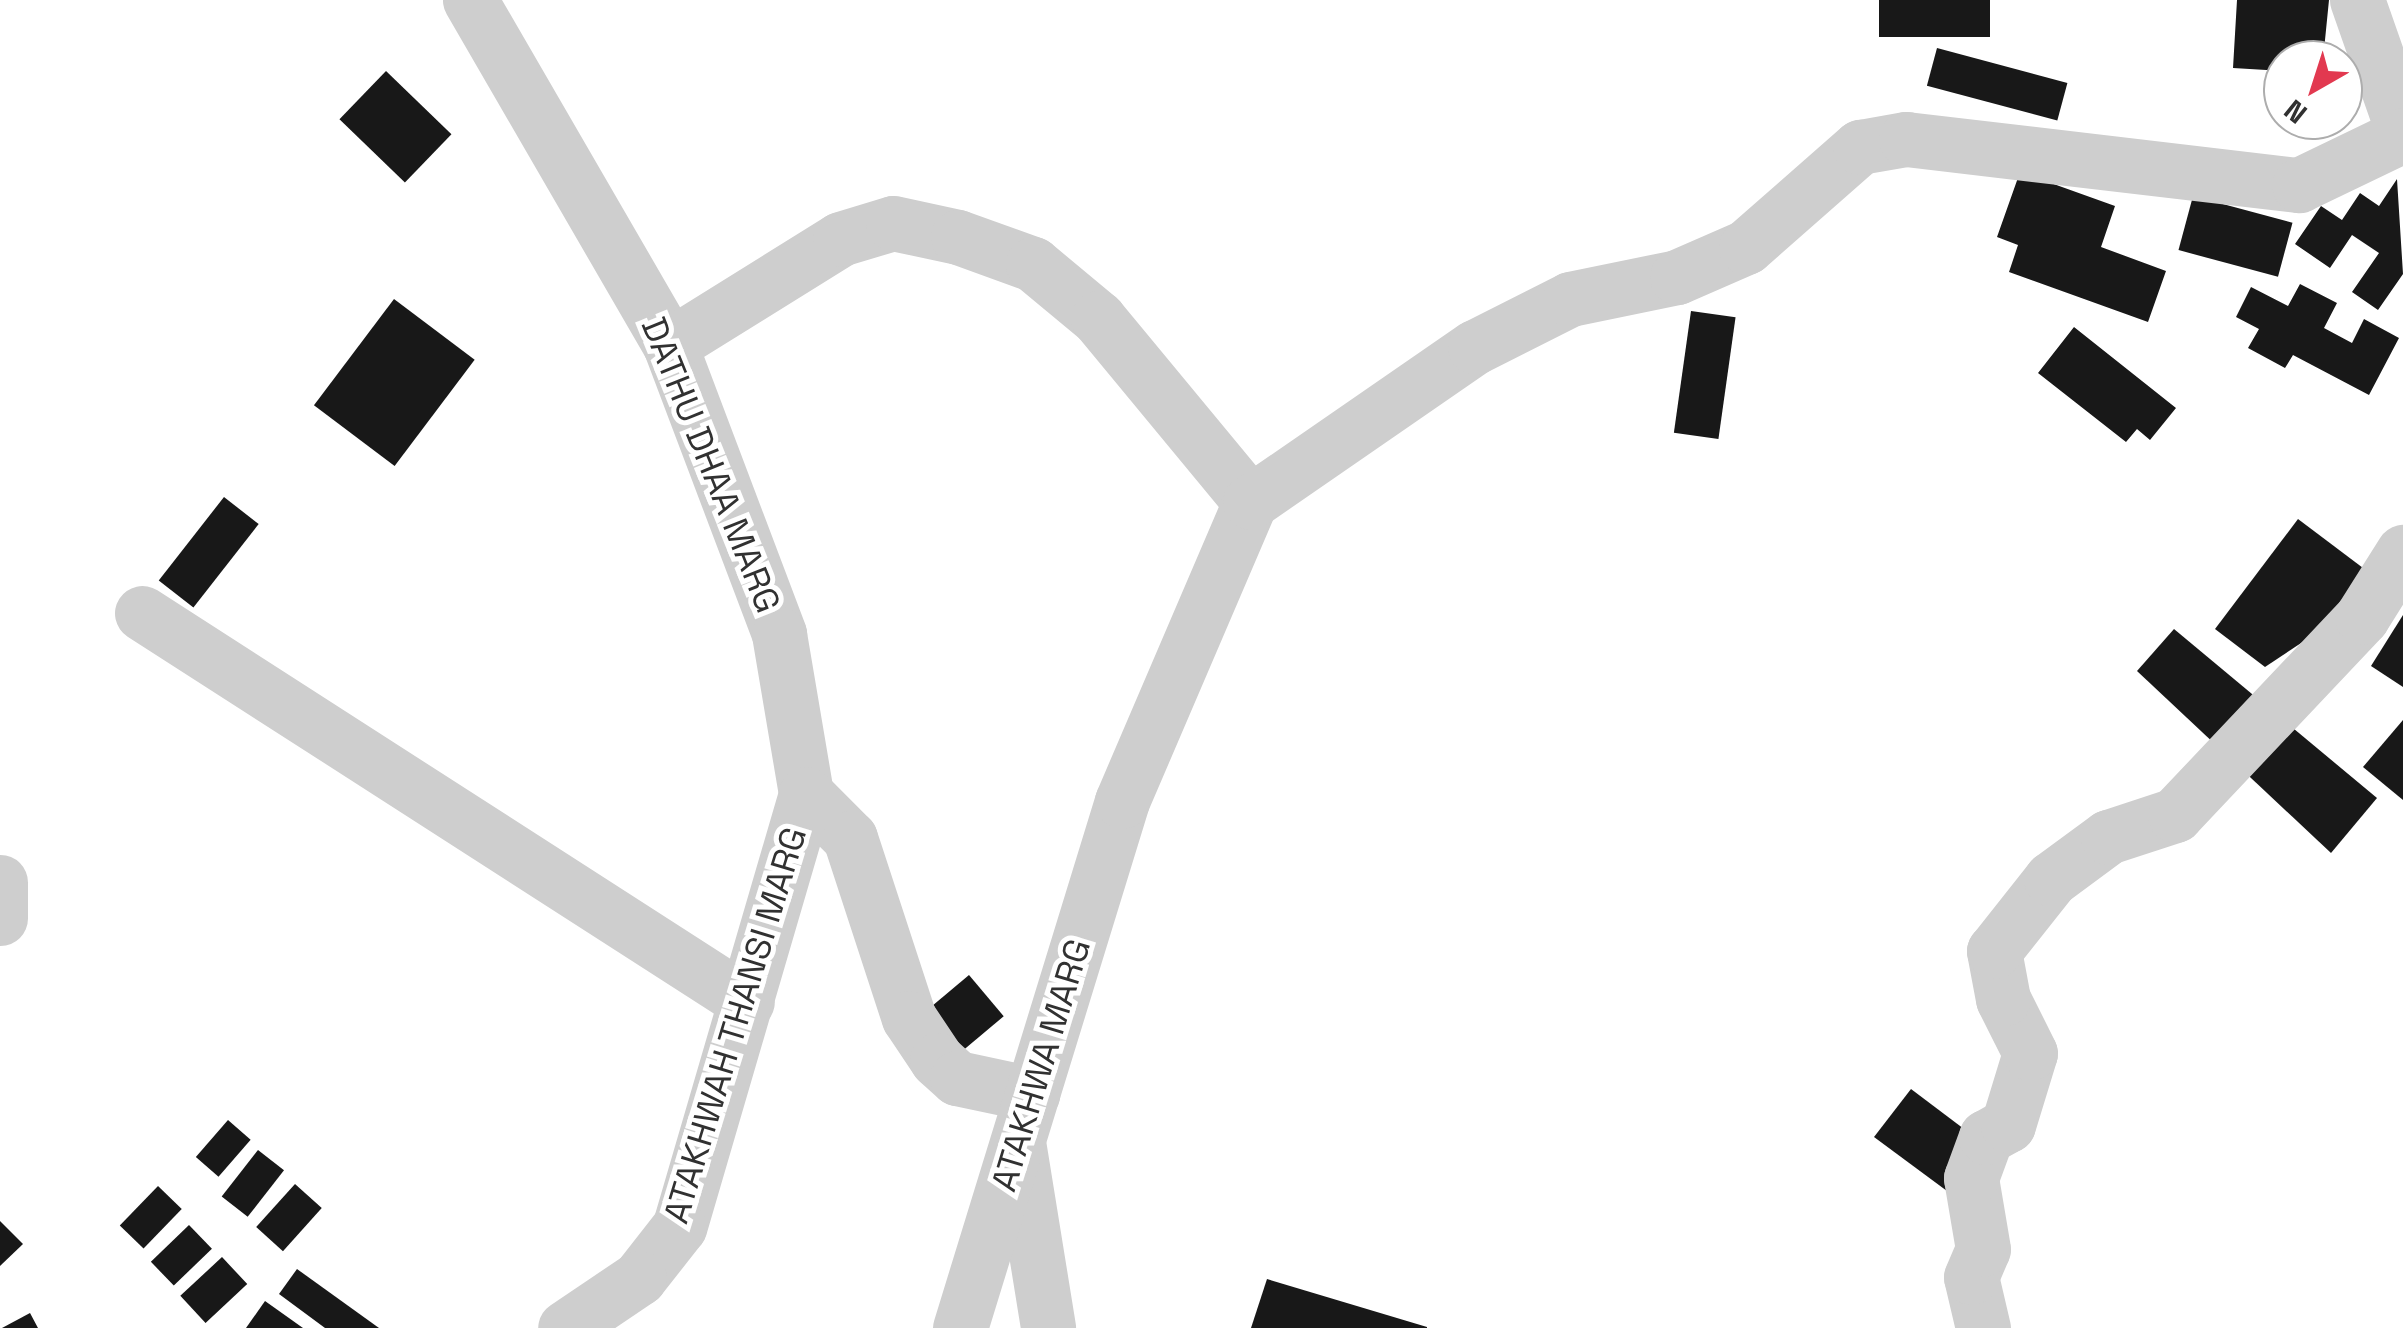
<!DOCTYPE html>
<html>
<head>
<meta charset="utf-8">
<style>
	body { margin:0 }
	#map { position:relative; width:2403px; height:1328px; overflow:hidden; background:#fff; font-family:"Space Grotesk",sans-serif }
	div>[style] { position:absolute }
	.building>* { inset:0; background:#181818; transform-origin:0 0 }
	.minor>* { height:55px; margin:-27.5px; padding:0 27.5px; transform-origin:27.5px; border-radius:27.5px; background:#cecece }
	span { translate:-50% -50%; white-space:nowrap; text-align:center; line-height:1.15; -webkit-text-stroke:10px #fff; paint-order:stroke }
	.street-label { font-size:35px; color:#313131 }
	.north { position:absolute; left:2263px; top:40px; width:100px; height:100px; box-sizing:border-box; background:#fff; border:2px solid #adadad; border-radius:50%; rotate:219deg; font-size:28px; font-weight:700; line-height:40px; text-align:center; color:#313131 }
	.north::after { content:''; display:block; margin:auto; width:35px; height:45px; background:#e23950; clip-path:polygon(50% 0,100% 100%,50% 72%,0 100%) }
</style>
</head>
<body>
<div id="map">
	<div class="building">
		<div style="left:1879px;top:0;width:111px;height:37px"></div>
		<div style="clip-path:polygon(2237px 0,2329px 0,2323px 60px,2283px 60px,2283px 71px,2233px 68px)"></div>
		<div style="left:1937px;top:48px;width:135px;height:39px;rotate:15deg"></div>
		<div style="left:386px;top:71px;width:91px;height:67px;rotate:44deg"></div>
		<div style="clip-path:polygon(2020px 172px,2115px 206px,2101px 247px,2166px 271px,2148px 322px,2009px 272px,2018px 245px,1997px 237px)"></div>
		<div style="clip-path:polygon(2397px 179px,2403px 274px,2378px 310px,2352px 292px,2379px 253px,2352px 235px,2330px 268px,2295px 244px,2321px 206px,2342px 220px,2360px 193px,2379px 206px)"></div>
		<div style="left:2193px;top:196px;width:103px;height:56px;rotate:15deg"></div>
		<div style="clip-path:polygon(2300px 284px,2337px 303px,2324px 328px,2352px 343px,2364px 319px,2399px 338px,2369px 395px,2293px 355px,2285px 368px,2248px 348px,2259px 329px,2236px 317px,2251px 287px,2288px 306px)"></div>
		<div style="left:394px;top:299px;width:101px;height:133px;rotate:37deg"></div>
		<div style="left:1691px;top:311px;width:45px;height:123px;rotate:8deg"></div>
		<div style="clip-path:polygon(2074px 327px,2176px 408px,2150px 440px,2137px 429px,2126px 442px,2038px 373px)"></div>
		<div style="left:224px;top:497px;width:44px;height:106px;rotate:38deg"></div>
		<div style="clip-path:polygon(2298px 519px,2375px 577px,2348px 612px,2265px 667px,2215px 629px)"></div>
		<div style="clip-path:polygon(2403px 615px,2403px 687px,2371px 666px)"></div>
		<div style="clip-path:polygon(2174px 629px,2377px 798px,2331px 853px,2137px 671px)"></div>
		<div style="clip-path:polygon(2403px 720px,2403px 800px,2363px 767px)"></div>
		<div style="left:969px;top:975px;width:54px;height:63px;rotate:50deg"></div>
		<div style="clip-path:polygon(1911px 1089px,1972px 1135px,1947px 1191px,1874px 1137px)"></div>
		<div style="left:228px;top:1120px;width:30px;height:49px;rotate:41deg"></div>
		<div style="left:258px;top:1150px;width:33px;height:59px;rotate:38deg"></div>
		<div style="left:295px;top:1184px;width:36px;height:58px;rotate:42deg"></div>
		<div style="left:158px;top:1186px;width:33px;height:55px;rotate:44deg"></div>
		<div style="clip-path:polygon(0 1221px,23px 1244px,0 1266px)"></div>
		<div style="left:189px;top:1225px;width:33px;height:53px;rotate:46deg"></div>
		<div style="left:222px;top:1257px;width:37px;height:57px;rotate:47deg"></div>
		<div style="clip-path:polygon(297px 1269px,379px 1328px,325px 1328px,279px 1294px)"></div>
		<div style="clip-path:polygon(1267px 1279px,1427px 1327px,1427px 1328px,1251px 1328px)"></div>
		<div style="clip-path:polygon(265px 1301px,303px 1328px,246px 1328px)"></div>
		<div style="clip-path:polygon(30px 1313px,38px 1328px,2px 1328px)"></div>
	</div>
	<div class="minor">
		<div style="left:470px;top:0;width:399px;rotate:59.9deg"></div>
		<div style="left:670px;top:345px;width:309px;rotate:69.3deg"></div>
		<div style="left:779px;top:634px;width:162px;rotate:80.4deg"></div>
		<div style="left:806px;top:794px;width:451px;rotate:106.3deg"></div>
		<div style="left:679px;top:1227px;width:65px;rotate:128.1deg"></div>
		<div style="left:639px;top:1278px;width:89px;rotate:146deg"></div>
		<div style="left:2357px;top:0;width:139px;rotate:70.7deg"></div>
		<div style="left:670px;top:345px;width:200px;rotate:-31.9deg"></div>
		<div style="left:840px;top:239px;width:55px;rotate:-16.8deg"></div>
		<div style="left:893px;top:223px;width:66px;rotate:12.2deg"></div>
		<div style="left:958px;top:237px;width:80px;rotate:19.8deg"></div>
		<div style="left:1033px;top:264px;width:85px;rotate:39.7deg"></div>
		<div style="left:1098px;top:318px;width:239px;rotate:50.4deg"></div>
		<div style="left:142px;top:613px;width:719px;rotate:32.74deg"></div>
		<div style="left:806px;top:794px;width:62px;rotate:45deg"></div>
		<div style="left:850px;top:838px;width:189px;rotate:71.9deg"></div>
		<div style="left:909px;top:1018px;width:50px;rotate:56.3deg"></div>
		<div style="left:937px;top:1060px;width:27px;rotate:42deg"></div>
		<div style="left:957px;top:1078px;width:77px;rotate:12deg"></div>
		<div style="left:0;top:882px;width:36px;rotate:90deg"></div>
		<div style="left:1019px;top:1148px;width:182px;rotate:80.8deg"></div>
		<div style="left:960px;top:1328px;width:551px;rotate:-72.91deg"></div>
		<div style="left:1122px;top:801px;width:325px;rotate:-66.8deg"></div>
		<div style="left:1250px;top:502px;width:273px;rotate:-34.6deg"></div>
		<div style="left:1475px;top:347px;width:106px;rotate:-26.8deg"></div>
		<div style="left:1570px;top:299px;width:109px;rotate:-11.6deg"></div>
		<div style="left:1677px;top:277px;width:75px;rotate:-23.5deg"></div>
		<div style="left:1746px;top:247px;width:152px;rotate:-41.3deg"></div>
		<div style="left:1860px;top:147px;width:47px;rotate:-9.9deg"></div>
		<div style="left:1906px;top:139px;width:396px;rotate:6.7deg"></div>
		<div style="left:2299px;top:185px;width:115px;rotate:-25.7deg"></div>
		<div style="left:1983px;top:1328px;width:52px;rotate:-103.2deg"></div>
		<div style="left:1971px;top:1277px;width:30px;rotate:-67deg"></div>
		<div style="left:1983px;top:1249px;width:72px;rotate:-99.6deg"></div>
		<div style="left:1971px;top:1178px;width:44px;rotate:-69.9deg"></div>
		<div style="left:1986px;top:1137px;width:25px;rotate:-29deg"></div>
		<div style="left:2008px;top:1125px;width:75px;rotate:-73deg"></div>
		<div style="left:2030px;top:1053px;width:60px;rotate:-116.6deg"></div>
		<div style="left:2003px;top:999px;width:49px;rotate:-100.6deg"></div>
		<div style="left:1994px;top:951px;width:92px;rotate:-51.6deg"></div>
		<div style="left:2051px;top:879px;width:71px;rotate:-36.4deg"></div>
		<div style="left:2108px;top:837px;width:71px;rotate:-18.2deg"></div>
		<div style="left:2175px;top:815px;width:272px;rotate:-46.6deg"></div>
		<div style="left:2362px;top:617px;width:77px;rotate:-57.8deg"></div>
	</div>
	<div class="street-label">
		<span style="left:711px;top:465px;rotate:68deg">DATHU DHAA MARG</span>
		<span style="left:735px;top:1025px;rotate:-73deg">ATAKHWAH THANSI MARG</span>
		<span style="left:1041px;top:1065px;rotate:-73deg">ATAKHWA MARG</span>
	</div>
	<div class="north">N</div>
</div>
</body>
</html>
